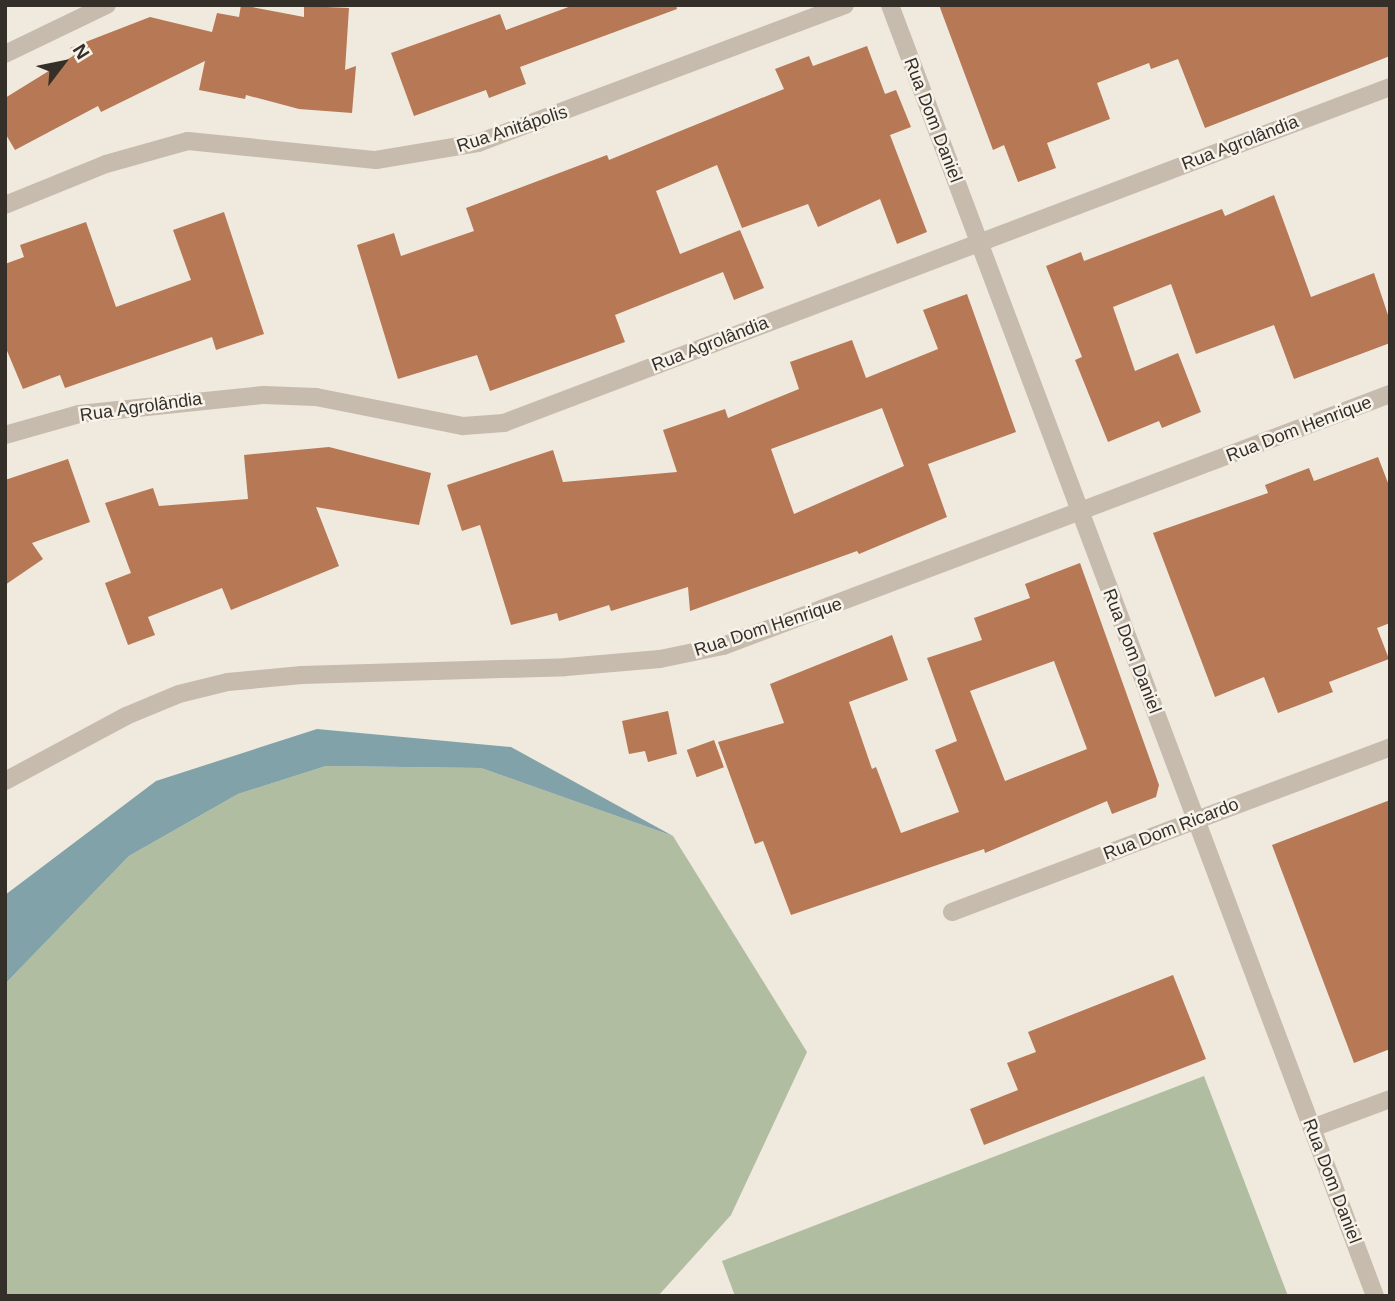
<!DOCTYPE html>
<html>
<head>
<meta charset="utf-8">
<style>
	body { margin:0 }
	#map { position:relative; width:1395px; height:1301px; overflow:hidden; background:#efe9de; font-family:Helvetica,sans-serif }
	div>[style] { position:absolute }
	.green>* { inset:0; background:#b0bda0 }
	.water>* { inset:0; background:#81a2a9 }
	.building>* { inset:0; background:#b77855; transform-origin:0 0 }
	.minor>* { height:18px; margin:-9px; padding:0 9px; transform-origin:9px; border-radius:9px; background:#c6bbac }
	.tertiary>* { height:18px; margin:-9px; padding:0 9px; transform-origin:9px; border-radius:9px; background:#c6bbac }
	span { translate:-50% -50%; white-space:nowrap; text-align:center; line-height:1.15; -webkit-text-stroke:5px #f7f3ea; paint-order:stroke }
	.street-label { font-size:18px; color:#352f2a }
	.frame { position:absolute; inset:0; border:7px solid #352f2a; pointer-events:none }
	.north { position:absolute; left:28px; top:28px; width:70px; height:70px; -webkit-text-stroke:5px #f7f3ea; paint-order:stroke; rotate:58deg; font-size:19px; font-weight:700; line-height:28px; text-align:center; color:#352f2a }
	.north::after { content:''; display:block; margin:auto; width:24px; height:32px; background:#352f2a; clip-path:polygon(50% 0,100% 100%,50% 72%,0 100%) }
</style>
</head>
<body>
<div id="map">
	<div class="green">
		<div style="clip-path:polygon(326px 766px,481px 768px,673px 836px,807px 1052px,731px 1215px,658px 1296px,5px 1296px,5px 984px,129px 856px,238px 794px)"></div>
		<div style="clip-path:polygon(1204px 1076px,1288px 1296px,735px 1296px,722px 1261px)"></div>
	</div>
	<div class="water">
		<div style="clip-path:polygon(317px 729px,511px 747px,673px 836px,481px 768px,326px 766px,238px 794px,129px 856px,5px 984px,5px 895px,156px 781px)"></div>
	</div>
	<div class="building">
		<div style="clip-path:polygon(241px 5px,304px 17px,304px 6px,349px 8px,345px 70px,356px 66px,352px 113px,299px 109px,246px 95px,245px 99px,199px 90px,205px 61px,101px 112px,98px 106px,15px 150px,5px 133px,5px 98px,73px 56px,70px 48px,150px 17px,212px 32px,217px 13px,239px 17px)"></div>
		<div style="clip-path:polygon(574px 5px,676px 5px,677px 9px,520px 67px,526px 84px,489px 98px,486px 90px,414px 116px,391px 53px,500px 14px,506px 30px)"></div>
		<div style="clip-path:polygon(939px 5px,1390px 5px,1390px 56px,1205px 128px,1178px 59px,1151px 69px,1149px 63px,1097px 83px,1110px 119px,1047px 143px,1056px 168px,1018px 182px,1004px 145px,993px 150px)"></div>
		<div style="clip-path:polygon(867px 46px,885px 94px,896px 90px,911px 127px,890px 135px,927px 232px,897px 244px,880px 199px,818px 227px,808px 204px,742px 228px,717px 165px,656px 191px,680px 254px,740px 230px,764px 288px,734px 300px,723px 272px,615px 315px,625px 342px,490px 391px,477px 355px,398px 379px,357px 245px,394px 233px,401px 256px,474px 231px,466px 208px,607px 155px,609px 160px,784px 89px,775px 69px,809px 56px,813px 66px)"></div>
		<div style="clip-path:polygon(1274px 195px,1311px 297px,1374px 273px,1390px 321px,1390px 343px,1294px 379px,1274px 325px,1196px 354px,1171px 284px,1113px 307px,1135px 371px,1178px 353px,1201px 412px,1162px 428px,1159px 421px,1108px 442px,1075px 360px,1082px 357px,1046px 266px,1081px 252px,1084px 261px,1222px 209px,1225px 216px)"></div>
		<div style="clip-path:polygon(224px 212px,264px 334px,216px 350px,212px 337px,65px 388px,60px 375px,23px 389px,5px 346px,5px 264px,24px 257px,20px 245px,86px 222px,116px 307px,191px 280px,173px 230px)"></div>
		<div style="clip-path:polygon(evenodd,967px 294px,1016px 432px,928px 464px,947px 517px,859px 554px,857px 551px,690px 611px,688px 587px,611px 611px,609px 605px,559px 621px,557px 613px,511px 625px,480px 525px,462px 531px,447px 485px,553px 450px,563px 482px,677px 472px,663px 430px,725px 409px,728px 418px,799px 389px,790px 362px,852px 340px,866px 378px,938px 349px,923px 310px,967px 294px,882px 408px,904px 466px,794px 514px,771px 449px,882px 408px)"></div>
		<div style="clip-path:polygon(329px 447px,431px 473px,419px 525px,316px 507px,339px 566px,231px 610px,222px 588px,148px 617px,155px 635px,128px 645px,105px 583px,131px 573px,105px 503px,153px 488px,159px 506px,248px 499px,244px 455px)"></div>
		<div style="clip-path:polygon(1378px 457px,1390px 488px,1390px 623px,1377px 628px,1389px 659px,1329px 682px,1333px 692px,1278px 713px,1264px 677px,1215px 697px,1153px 533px,1268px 493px,1265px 485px,1309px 468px,1314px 481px)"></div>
		<div style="clip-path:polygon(68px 459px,90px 522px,32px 543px,43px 559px,5px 585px,5px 480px)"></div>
		<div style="clip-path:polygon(evenodd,1080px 563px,1159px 785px,1156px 797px,1112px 814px,1107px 801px,985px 853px,984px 849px,791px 915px,763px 841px,755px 844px,718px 742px,784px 723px,770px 684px,892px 635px,908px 680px,849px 702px,872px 769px,876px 767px,901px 833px,959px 812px,935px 750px,957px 741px,927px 658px,982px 640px,974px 618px,1030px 598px,1025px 584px,1080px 563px,1054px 661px,1087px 749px,1005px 781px,970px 691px,1054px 661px)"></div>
		<div style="clip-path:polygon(668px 711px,677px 754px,648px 762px,645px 751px,629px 754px,622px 721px)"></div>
		<div style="left:714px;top:740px;width:29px;height:29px;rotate:70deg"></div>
		<div style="clip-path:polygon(1390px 800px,1390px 1049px,1354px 1063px,1272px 845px)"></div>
		<div style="clip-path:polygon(1173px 975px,1206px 1059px,984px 1145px,970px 1109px,1018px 1090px,1007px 1063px,1036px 1052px,1028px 1032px)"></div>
	</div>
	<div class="minor">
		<div style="left:5px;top:54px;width:113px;rotate:-25.7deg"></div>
		<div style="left:5px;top:205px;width:109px;rotate:-22.1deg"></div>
		<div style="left:106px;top:164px;width:85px;rotate:-15.7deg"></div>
		<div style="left:188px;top:141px;width:189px;rotate:5.8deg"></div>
		<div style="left:376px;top:160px;width:103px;rotate:-9.5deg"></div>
		<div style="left:478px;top:143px;width:392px;rotate:-20.6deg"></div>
		<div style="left:952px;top:912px;width:468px;rotate:-20.6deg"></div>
		<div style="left:1312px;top:1128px;width:83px;rotate:-20.4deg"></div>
	</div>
	<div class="tertiary">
		<div style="left:890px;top:5px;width:1379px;rotate:69.41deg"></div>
		<div style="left:5px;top:435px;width:77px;rotate:-15.8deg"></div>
		<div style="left:79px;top:414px;width:186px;rotate:-5.9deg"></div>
		<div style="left:264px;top:395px;width:52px;rotate:2.2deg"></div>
		<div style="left:316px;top:397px;width:150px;rotate:11.2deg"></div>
		<div style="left:463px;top:426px;width:41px;rotate:-4.2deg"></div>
		<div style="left:504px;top:423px;width:948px;rotate:-20.77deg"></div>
		<div style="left:5px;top:781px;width:137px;rotate:-28.2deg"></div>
		<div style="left:126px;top:716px;width:57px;rotate:-22.5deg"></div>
		<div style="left:179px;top:694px;width:50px;rotate:-13.8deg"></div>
		<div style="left:228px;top:682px;width:74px;rotate:-5.4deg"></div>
		<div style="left:302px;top:675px;width:264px;rotate:-1.7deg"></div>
		<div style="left:566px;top:667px;width:94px;rotate:-4.9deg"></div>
		<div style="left:660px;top:659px;width:64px;rotate:-11.7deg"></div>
		<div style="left:723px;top:646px;width:713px;rotate:-20.7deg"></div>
	</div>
	<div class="street-label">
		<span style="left:933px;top:120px;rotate:69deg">Rua Dom Daniel</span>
		<span style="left:512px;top:129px;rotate:-18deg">Rua Anitápolis</span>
		<span style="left:1240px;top:143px;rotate:-21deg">Rua Agrolândia</span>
		<span style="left:710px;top:344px;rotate:-21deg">Rua Agrolândia</span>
		<span style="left:141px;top:407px;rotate:-8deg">Rua Agrolândia</span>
		<span style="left:1299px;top:429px;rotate:-21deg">Rua Dom Henrique</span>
		<span style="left:768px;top:627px;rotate:-18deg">Rua Dom Henrique</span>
		<span style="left:1132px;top:651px;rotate:69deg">Rua Dom Daniel</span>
		<span style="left:1171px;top:829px;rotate:-21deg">Rua Dom Ricardo</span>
		<span style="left:1332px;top:1181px;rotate:69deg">Rua Dom Daniel</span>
	</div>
	<div class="frame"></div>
	<div class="north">N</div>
</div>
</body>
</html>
